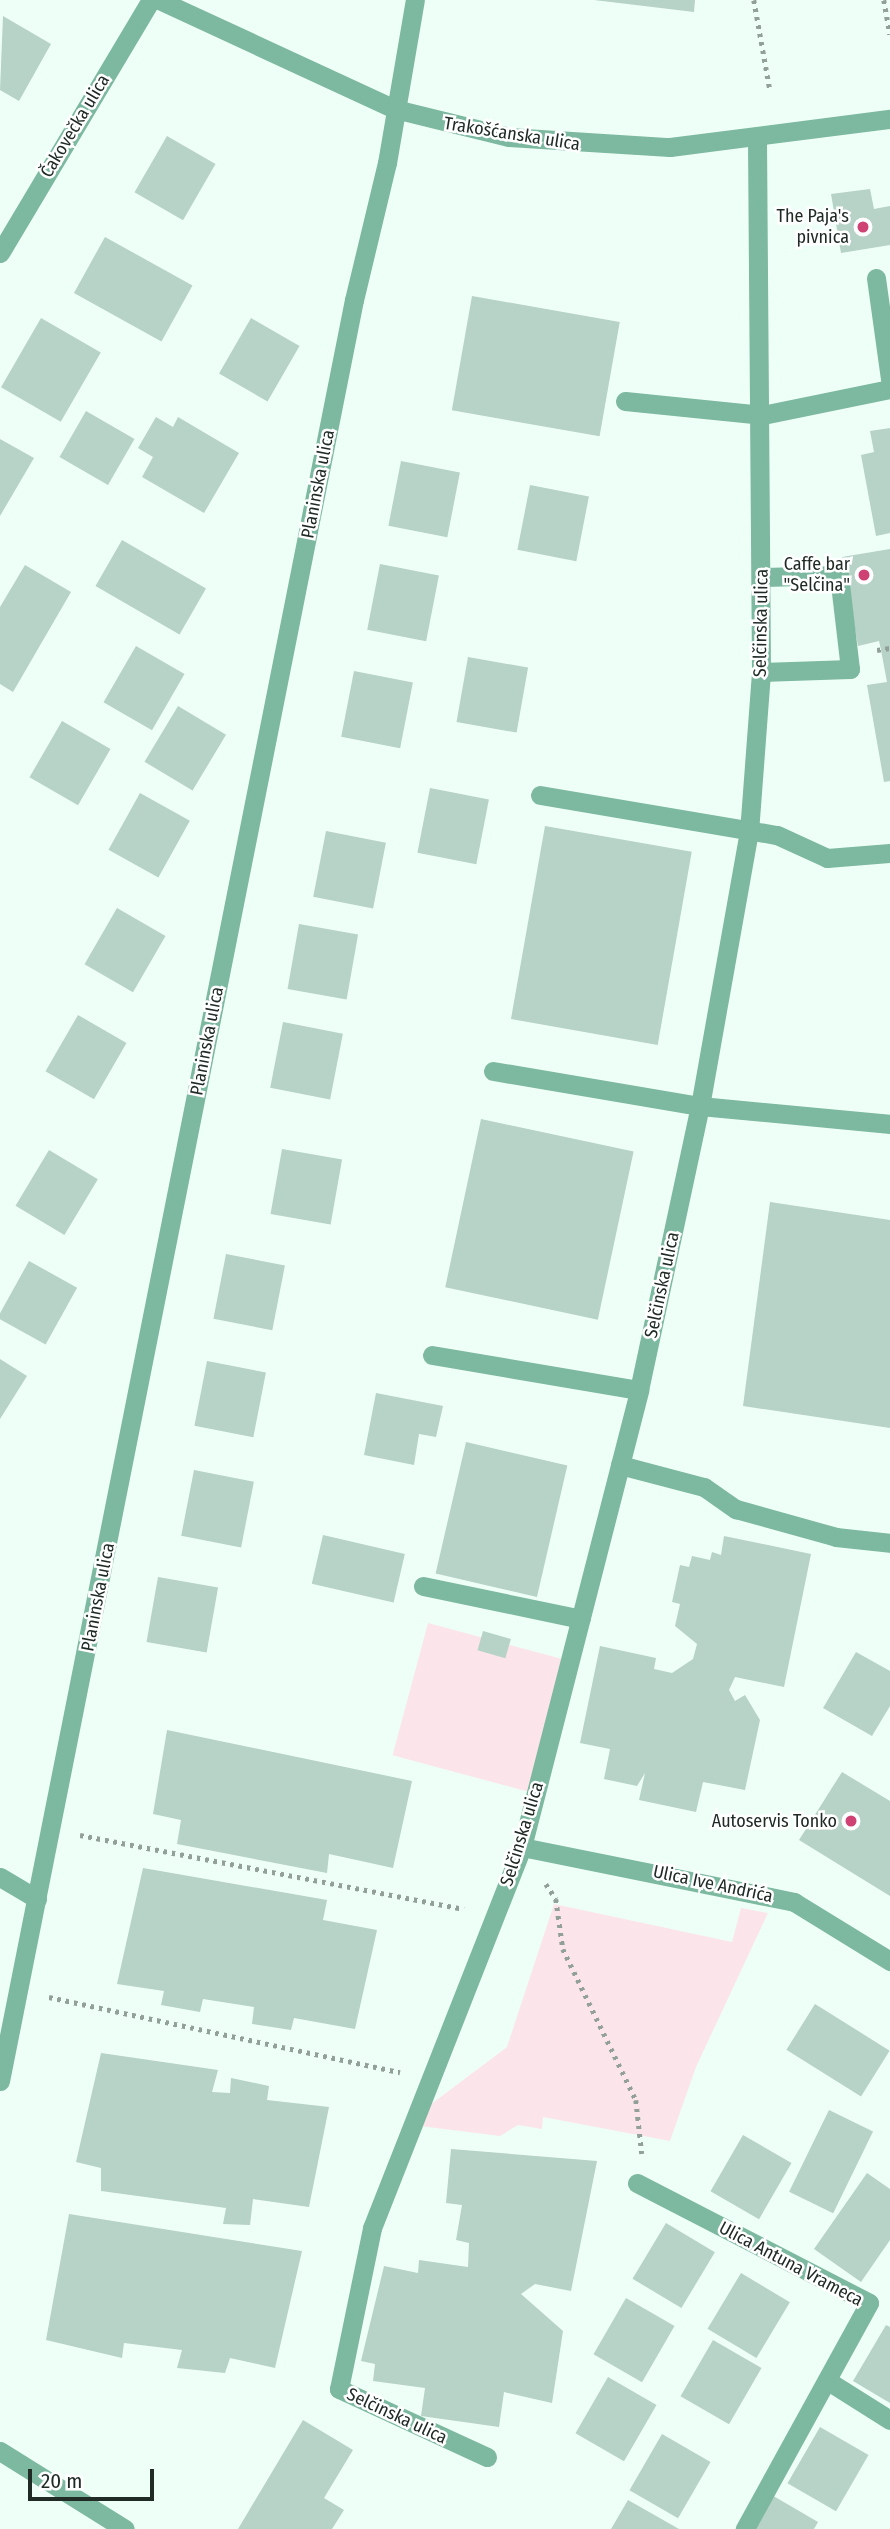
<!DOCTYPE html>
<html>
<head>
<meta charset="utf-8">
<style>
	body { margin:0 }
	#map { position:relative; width:890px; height:2529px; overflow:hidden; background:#eefff7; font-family:"Fira Sans Condensed",sans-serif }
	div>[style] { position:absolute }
	.green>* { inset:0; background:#fbe5ea; transform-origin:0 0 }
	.building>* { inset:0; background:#b7d2c6; transform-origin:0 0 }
	.path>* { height:4.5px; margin-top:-2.25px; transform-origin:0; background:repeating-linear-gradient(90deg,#92a099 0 3.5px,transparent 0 8.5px) }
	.service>* { height:19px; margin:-9.5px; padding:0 9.5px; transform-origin:9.5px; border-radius:9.5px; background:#7db8a0 }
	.minor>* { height:19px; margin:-9.5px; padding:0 9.5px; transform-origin:9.5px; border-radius:9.5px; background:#7db8a0 }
	.tertiary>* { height:19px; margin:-9.5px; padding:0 9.5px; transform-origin:9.5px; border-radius:9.5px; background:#7db8a0 }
	.dots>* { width:19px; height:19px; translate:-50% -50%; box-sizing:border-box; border:4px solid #fff; border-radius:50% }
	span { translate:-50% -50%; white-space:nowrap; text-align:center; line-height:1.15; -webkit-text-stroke:5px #fff; paint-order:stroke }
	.street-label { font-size:18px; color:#202b26 }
	.poi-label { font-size:18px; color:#202b26 }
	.right { translate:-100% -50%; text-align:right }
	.scale { position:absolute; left:28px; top:2469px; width:126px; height:32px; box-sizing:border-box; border:4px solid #202b26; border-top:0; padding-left:9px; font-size:21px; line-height:24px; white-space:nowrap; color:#202b26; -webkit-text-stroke:5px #fff; paint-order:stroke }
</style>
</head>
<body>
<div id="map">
	<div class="green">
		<div style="left:428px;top:1623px;width:140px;height:137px;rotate:15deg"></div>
		<div style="clip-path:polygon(554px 1904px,732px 1942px,741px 1908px,768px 1913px,696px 2067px,670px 2141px,543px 2117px,542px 2129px,518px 2125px,500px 2136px,420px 2126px,430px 2105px,507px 2047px)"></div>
	</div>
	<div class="building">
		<div style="clip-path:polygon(594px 0,695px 0,694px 12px)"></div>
		<div style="clip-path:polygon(3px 16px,51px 44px,19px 101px,0 90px)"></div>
		<div style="left:167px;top:136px;width:56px;height:65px;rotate:30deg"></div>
		<div style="clip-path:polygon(870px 189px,874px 209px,890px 206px,890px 245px,841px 253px,831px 194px)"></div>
		<div style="left:105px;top:237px;width:100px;height:64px;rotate:29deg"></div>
		<div style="left:472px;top:296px;width:150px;height:116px;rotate:10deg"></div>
		<div style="left:41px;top:318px;width:69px;height:80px;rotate:30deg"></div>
		<div style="left:251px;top:318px;width:56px;height:64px;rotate:30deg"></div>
		<div style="left:86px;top:411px;width:56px;height:53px;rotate:30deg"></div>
		<div style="clip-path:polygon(156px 417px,173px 427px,178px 417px,239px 453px,204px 513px,142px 477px,153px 457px,138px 448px)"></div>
		<div style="clip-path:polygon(890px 428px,890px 533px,876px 536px,861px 455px,874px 452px,870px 431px)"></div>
		<div style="clip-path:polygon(0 439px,34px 458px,0 516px)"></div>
		<div style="left:401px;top:461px;width:60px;height:66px;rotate:11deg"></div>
		<div style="left:530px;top:485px;width:60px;height:66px;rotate:11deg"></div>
		<div style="left:122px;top:540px;width:97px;height:53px;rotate:30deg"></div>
		<div style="clip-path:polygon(890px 549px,890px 781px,884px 782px,867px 685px,887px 682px,881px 650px,879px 641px,858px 646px,842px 557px)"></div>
		<div style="left:380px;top:564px;width:60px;height:67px;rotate:11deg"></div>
		<div style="clip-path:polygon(25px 565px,71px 592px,13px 692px,0 684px,0 607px)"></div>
		<div style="left:136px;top:646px;width:56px;height:65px;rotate:30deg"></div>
		<div style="left:468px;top:657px;width:61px;height:66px;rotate:10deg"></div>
		<div style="left:354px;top:671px;width:60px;height:67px;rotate:11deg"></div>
		<div style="left:178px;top:706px;width:56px;height:65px;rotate:31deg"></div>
		<div style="left:62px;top:721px;width:56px;height:65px;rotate:30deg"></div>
		<div style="left:430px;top:788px;width:60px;height:66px;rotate:11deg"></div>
		<div style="left:140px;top:793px;width:57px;height:65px;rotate:29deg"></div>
		<div style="left:545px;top:826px;width:149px;height:196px;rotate:10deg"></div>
		<div style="left:326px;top:831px;width:61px;height:67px;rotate:11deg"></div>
		<div style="left:117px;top:908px;width:56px;height:65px;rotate:30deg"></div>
		<div style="left:299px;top:924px;width:60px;height:66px;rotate:10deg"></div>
		<div style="left:78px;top:1015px;width:56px;height:65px;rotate:30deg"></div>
		<div style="left:283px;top:1022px;width:61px;height:67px;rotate:11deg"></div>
		<div style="left:481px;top:1119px;width:156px;height:172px;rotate:12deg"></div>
		<div style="left:282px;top:1149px;width:61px;height:66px;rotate:10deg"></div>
		<div style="left:49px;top:1150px;width:57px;height:65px;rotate:31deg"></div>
		<div style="clip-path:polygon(770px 1202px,890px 1220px,890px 1428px,743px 1406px)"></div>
		<div style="left:226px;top:1254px;width:60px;height:66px;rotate:11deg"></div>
		<div style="left:29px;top:1261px;width:55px;height:65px;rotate:29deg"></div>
		<div style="clip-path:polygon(0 1359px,27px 1376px,0 1419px)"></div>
		<div style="left:207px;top:1361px;width:60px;height:66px;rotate:11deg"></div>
		<div style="clip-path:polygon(376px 1393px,443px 1406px,436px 1437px,419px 1434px,414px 1465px,364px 1455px)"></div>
		<div style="left:466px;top:1442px;width:104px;height:135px;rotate:13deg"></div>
		<div style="left:194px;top:1470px;width:61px;height:67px;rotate:11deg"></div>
		<div style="left:323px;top:1535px;width:84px;height:50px;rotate:13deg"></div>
		<div style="clip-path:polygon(724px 1536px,811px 1554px,784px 1687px,735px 1677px,729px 1690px,735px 1701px,745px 1695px,760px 1720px,745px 1790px,703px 1782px,696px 1812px,639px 1800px,645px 1773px,637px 1786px,604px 1779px,610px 1749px,580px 1743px,600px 1646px,656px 1658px,654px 1669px,672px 1673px,693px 1659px,697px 1644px,675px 1626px,680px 1604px,672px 1602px,680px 1565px,689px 1567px,692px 1556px,710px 1560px,712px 1552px,721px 1555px)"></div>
		<div style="left:158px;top:1577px;width:61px;height:66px;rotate:10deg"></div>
		<div style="left:483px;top:1631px;width:29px;height:20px;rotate:16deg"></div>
		<div style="clip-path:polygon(856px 1652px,890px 1671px,890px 1706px,872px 1736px,823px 1708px)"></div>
		<div style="clip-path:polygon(167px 1730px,412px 1781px,393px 1868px,329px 1854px,327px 1873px,177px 1844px,181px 1820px,153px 1814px)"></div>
		<div style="clip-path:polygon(842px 1772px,890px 1801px,890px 1896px,799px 1840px)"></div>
		<div style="clip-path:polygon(143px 1868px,327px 1900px,323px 1920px,377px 1930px,355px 2029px,294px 2018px,291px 2030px,252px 2024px,254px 2007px,203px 1999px,200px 2012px,161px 2005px,164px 1991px,117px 1984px)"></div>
		<div style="left:815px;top:2004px;width:88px;height:54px;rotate:32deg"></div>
		<div style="clip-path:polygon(101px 2053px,218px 2070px,212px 2092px,230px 2093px,231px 2078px,269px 2086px,267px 2100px,329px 2107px,309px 2207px,253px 2199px,250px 2225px,223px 2224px,226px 2208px,101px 2191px,101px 2168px,76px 2162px)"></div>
		<div style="left:829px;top:2110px;width:49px;height:91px;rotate:26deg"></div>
		<div style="left:743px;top:2135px;width:56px;height:65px;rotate:30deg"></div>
		<div style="clip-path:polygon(451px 2149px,597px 2161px,571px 2291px,535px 2284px,521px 2294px,563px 2331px,552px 2403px,504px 2392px,499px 2427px,421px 2416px,425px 2388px,373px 2381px,375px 2364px,361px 2361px,384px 2266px,418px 2273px,419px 2260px,468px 2267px,469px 2243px,456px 2240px,462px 2205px,446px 2203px)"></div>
		<div style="clip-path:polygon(867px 2173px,890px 2189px,890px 2240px,861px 2282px,814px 2249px)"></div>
		<div style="clip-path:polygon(69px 2214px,302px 2251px,275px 2368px,230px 2358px,225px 2373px,177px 2368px,182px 2350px,124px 2343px,122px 2358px,46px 2340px)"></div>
		<div style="left:666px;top:2223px;width:57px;height:65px;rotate:31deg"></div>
		<div style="left:741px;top:2273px;width:57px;height:65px;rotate:31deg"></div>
		<div style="left:626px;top:2298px;width:56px;height:65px;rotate:30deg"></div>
		<div style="clip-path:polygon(886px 2325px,890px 2327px,890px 2403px,853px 2381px)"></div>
		<div style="left:713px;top:2340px;width:56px;height:65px;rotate:30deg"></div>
		<div style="left:608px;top:2377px;width:56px;height:65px;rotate:30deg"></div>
		<div style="clip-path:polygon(303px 2420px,353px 2450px,324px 2498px,344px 2510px,332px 2529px,238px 2529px)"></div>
		<div style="left:820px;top:2427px;width:56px;height:65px;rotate:30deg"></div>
		<div style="left:662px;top:2434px;width:56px;height:65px;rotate:30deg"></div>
		<div style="clip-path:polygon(770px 2494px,818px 2522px,814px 2529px,749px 2529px)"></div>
		<div style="clip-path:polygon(628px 2500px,679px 2529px,611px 2529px)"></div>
	</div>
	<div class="path">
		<div style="left:754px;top:0;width:91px;rotate:79.9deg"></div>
		<div style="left:884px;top:0;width:35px;rotate:80deg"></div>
		<div style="left:877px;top:650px;width:13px;rotate:-9deg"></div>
		<div style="left:80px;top:1835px;width:391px;rotate:10.9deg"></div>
		<div style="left:546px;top:1884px;width:18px;rotate:56deg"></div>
		<div style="left:556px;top:1899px;width:50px;rotate:82deg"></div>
		<div style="left:563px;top:1949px;width:168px;rotate:64.2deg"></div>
		<div style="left:636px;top:2100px;width:54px;rotate:83.7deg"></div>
		<div style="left:49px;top:1997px;width:359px;rotate:12.1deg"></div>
	</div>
	<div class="service">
		<div style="left:876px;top:278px;width:102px;rotate:82.1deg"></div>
		<div style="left:625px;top:401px;width:139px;rotate:5.8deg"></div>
		<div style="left:763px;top:415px;width:130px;rotate:-11.6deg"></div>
		<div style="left:761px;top:672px;width:89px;rotate:-1.9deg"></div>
		<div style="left:850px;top:669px;width:95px;rotate:-96.7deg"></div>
		<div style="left:839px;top:575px;width:76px;rotate:178.5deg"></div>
		<div style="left:540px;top:795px;width:240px;rotate:9.6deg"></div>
		<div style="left:777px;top:835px;width:55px;rotate:24.7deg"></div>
		<div style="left:827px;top:858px;width:63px;rotate:-4.5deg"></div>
		<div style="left:493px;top:1071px;width:210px;rotate:9.6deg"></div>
		<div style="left:432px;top:1355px;width:210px;rotate:9.6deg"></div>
		<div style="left:423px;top:1586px;width:161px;rotate:11.8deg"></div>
	</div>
	<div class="minor">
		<div style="left:0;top:253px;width:295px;rotate:-59.2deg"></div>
		<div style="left:700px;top:1106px;width:191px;rotate:5.4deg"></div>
		<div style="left:620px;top:1465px;width:87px;rotate:14.7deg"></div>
		<div style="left:704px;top:1487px;width:39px;rotate:35deg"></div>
		<div style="left:736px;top:1509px;width:104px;rotate:15.6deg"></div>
		<div style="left:836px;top:1537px;width:54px;rotate:6.3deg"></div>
		<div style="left:522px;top:1847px;width:278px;rotate:11.4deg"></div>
		<div style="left:794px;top:1902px;width:113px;rotate:31.6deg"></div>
		<div style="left:0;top:1877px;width:43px;rotate:30.7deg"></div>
		<div style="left:0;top:2081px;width:1816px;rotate:-78.76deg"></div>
		<div style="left:354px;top:300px;width:141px;rotate:-76.5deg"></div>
		<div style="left:387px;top:163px;width:165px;rotate:-80.3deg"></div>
		<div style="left:637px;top:2183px;width:261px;rotate:27.3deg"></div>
		<div style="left:869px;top:2303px;width:258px;rotate:118.8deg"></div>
		<div style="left:828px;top:2381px;width:73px;rotate:32.2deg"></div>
		<div style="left:0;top:2451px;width:147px;rotate:32deg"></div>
		<div style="left:487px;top:2457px;width:163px;rotate:-155.3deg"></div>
		<div style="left:339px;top:2389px;width:164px;rotate:-78.4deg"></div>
		<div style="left:372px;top:2228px;width:409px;rotate:-68.5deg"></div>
		<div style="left:522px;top:1847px;width:472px;rotate:-75.6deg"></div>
		<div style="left:639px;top:1390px;width:290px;rotate:-77.9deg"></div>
		<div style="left:700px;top:1106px;width:278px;rotate:-79.9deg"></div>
		<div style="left:749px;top:832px;width:160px;rotate:-85.7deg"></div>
		<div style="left:761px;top:672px;width:535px;rotate:-90.43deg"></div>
	</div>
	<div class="tertiary">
		<div style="left:159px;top:0;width:260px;rotate:24.8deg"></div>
		<div style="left:395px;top:109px;width:117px;rotate:13.8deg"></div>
		<div style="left:509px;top:137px;width:161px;rotate:3.6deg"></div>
		<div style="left:670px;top:147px;width:222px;rotate:-7.3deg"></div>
	</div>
	<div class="dots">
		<div style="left:863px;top:227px;background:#cf4374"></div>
		<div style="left:864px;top:575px;background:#cf4374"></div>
		<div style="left:851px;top:1821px;background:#cf4374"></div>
	</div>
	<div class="street-label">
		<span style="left:75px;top:126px;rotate:-59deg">Čakovečka ulica</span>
		<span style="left:512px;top:134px;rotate:9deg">Trakošćanska ulica</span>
		<span style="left:318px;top:484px;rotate:-79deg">Planinska ulica</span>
		<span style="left:761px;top:623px;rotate:-89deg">Selčinska ulica</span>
		<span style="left:207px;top:1041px;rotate:-79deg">Planinska ulica</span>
		<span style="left:662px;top:1285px;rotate:-78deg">Selčinska ulica</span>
		<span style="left:98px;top:1597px;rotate:-79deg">Planinska ulica</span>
		<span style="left:522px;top:1834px;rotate:-73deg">Selčinska ulica</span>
		<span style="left:713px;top:1884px;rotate:12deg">Ulica Ive Andrića</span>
		<span style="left:791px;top:2264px;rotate:28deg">Ulica Antuna Vrameca</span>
		<span style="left:397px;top:2416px;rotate:25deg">Selčinska ulica</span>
	</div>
	<div class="poi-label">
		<span class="right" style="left:849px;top:227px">The Paja's<br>pivnica</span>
		<span class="right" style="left:850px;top:575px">Caffe bar<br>"Selčina"</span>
		<span class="right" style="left:837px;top:1821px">Autoservis Tonko</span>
	</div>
	<div class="scale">20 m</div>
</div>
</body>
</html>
